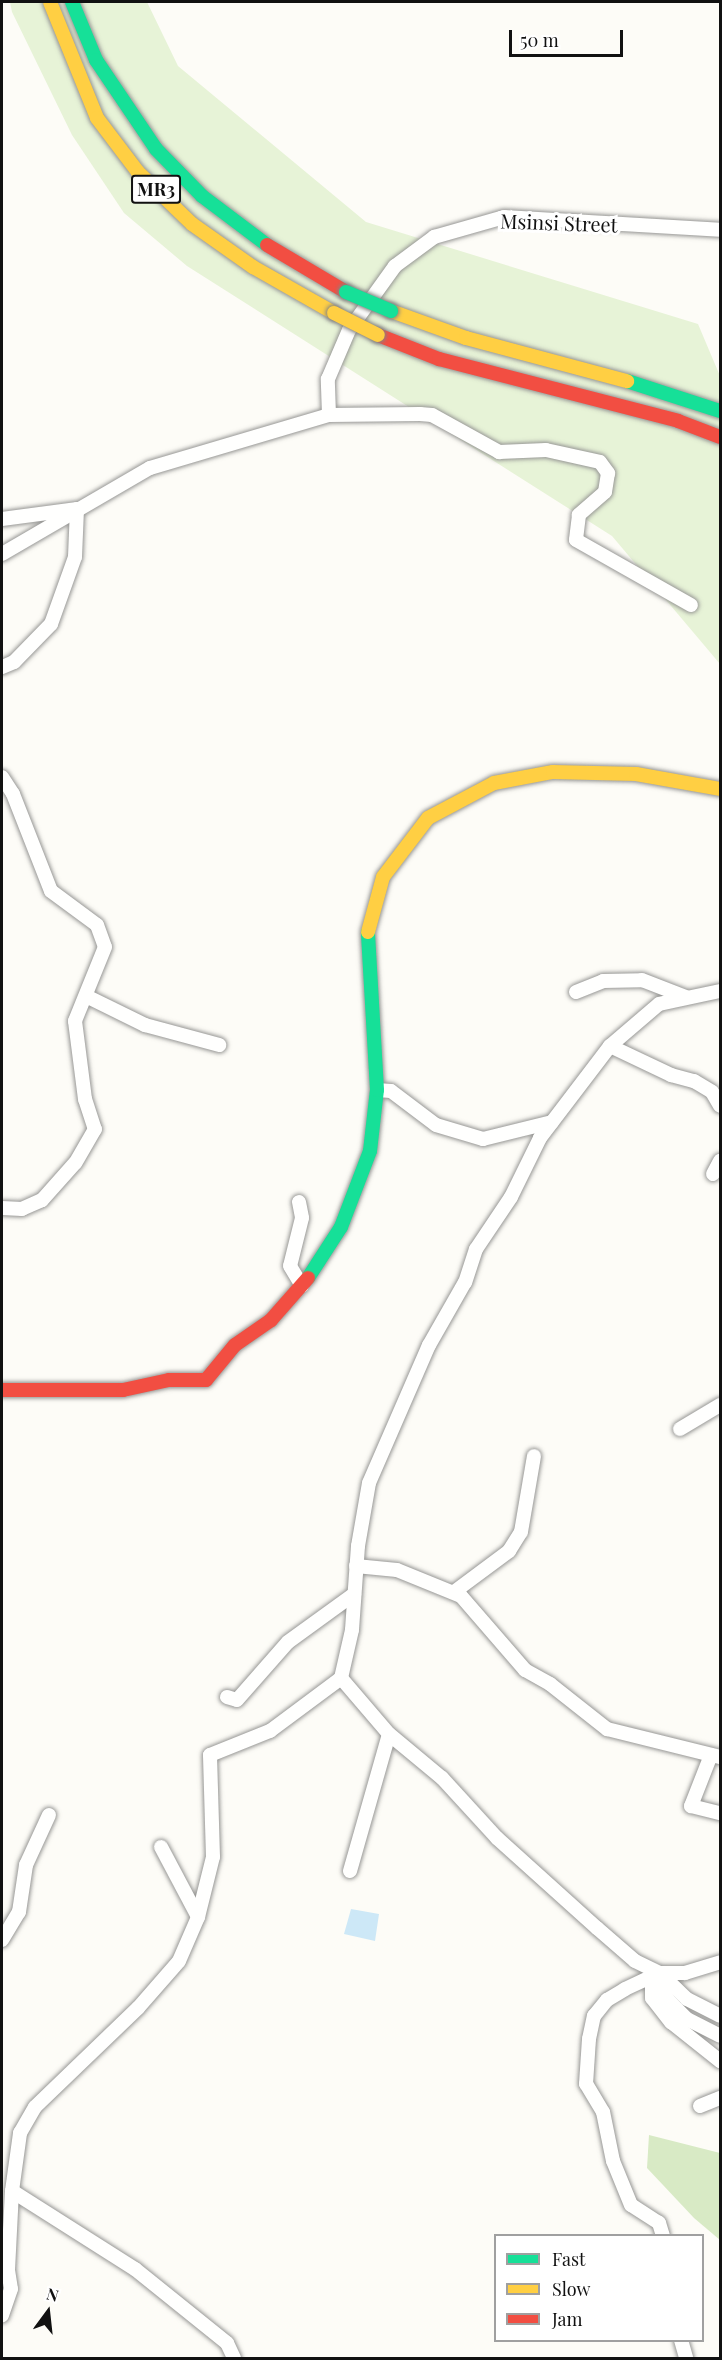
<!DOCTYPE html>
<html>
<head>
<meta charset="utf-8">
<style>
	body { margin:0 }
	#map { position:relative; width:722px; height:2360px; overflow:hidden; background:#fdfcf7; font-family:"Playfair Display",serif }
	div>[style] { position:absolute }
	.green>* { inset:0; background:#e7f3d7 }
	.forest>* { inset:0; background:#d8eac5 }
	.water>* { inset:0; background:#cde8f7 }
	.roads { filter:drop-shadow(0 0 2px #979795) drop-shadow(0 0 2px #979795) }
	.street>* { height:14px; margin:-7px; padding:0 7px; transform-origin:7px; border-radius:7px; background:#fffffe }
	.fast>* { height:14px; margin:-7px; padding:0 7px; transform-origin:7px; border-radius:7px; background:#16e098 }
	.slow>* { height:14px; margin:-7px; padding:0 7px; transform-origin:7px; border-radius:7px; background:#ffcf43 }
	.jam>* { height:14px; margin:-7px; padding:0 7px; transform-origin:7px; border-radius:7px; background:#f24e42 }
	.bridges { filter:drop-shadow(0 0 2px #858482) drop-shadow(0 0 2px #858482) }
	.fast-bridge>* { height:14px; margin:-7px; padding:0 7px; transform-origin:7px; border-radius:7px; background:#16e098 }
	.slow-bridge>* { height:14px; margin:-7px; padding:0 7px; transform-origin:7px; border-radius:7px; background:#ffcf43 }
	span { translate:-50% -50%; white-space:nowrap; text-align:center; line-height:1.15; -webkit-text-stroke:6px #fff; paint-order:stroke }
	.shield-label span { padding:2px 4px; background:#fff; border:2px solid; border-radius:4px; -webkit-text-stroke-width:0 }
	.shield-label { font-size:18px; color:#111; font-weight:700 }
	.street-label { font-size:20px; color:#111 }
	.frame { position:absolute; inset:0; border:3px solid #111; pointer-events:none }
	.legend { position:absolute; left:494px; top:2234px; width:210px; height:108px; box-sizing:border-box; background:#fff; border:2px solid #a0a0a0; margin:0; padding:8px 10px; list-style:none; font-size:18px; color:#111 }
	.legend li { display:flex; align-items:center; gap:12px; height:30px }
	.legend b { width:30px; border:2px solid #a0a0a0 }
	.north { position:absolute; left:18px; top:2282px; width:60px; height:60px; -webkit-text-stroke:4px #fff; paint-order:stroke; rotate:15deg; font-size:16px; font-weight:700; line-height:24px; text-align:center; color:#111 }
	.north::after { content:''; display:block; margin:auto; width:21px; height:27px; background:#111; clip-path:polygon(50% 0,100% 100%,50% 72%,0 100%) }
	.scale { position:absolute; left:509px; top:30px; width:114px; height:27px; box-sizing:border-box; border:3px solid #111; border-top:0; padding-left:8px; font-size:18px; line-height:21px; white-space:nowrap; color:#111; -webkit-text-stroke:4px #fff; paint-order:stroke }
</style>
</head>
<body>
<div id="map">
	<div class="green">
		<div style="clip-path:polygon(10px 2px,147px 2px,178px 66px,366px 222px,698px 324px,720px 376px,720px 664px,612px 536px,187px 266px,124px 213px,72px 135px,12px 12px)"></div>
	</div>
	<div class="forest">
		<div style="clip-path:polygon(649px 2135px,720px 2153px,720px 2240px,694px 2218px,647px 2168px)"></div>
	</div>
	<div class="water">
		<div style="clip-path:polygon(351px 1909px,379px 1914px,375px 1941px,344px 1934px)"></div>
	</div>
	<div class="roads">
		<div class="street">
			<div style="left:329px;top:415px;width:36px;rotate:-92deg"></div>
			<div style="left:328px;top:379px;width:53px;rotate:-66.8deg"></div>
			<div style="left:349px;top:330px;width:79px;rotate:-54.3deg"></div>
			<div style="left:395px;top:266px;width:49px;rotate:-36.6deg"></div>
			<div style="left:434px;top:237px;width:73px;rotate:-15.9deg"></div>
			<div style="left:504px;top:217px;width:216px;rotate:3.4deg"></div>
			<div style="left:2px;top:519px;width:76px;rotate:-7.6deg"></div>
			<div style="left:77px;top:509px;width:48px;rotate:92.4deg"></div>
			<div style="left:75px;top:557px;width:71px;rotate:109.7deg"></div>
			<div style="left:51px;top:624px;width:53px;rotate:134.2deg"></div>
			<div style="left:14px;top:662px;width:13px;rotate:157deg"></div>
			<div style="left:2px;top:554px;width:171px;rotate:-30.2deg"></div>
			<div style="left:150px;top:468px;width:187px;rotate:-16.5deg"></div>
			<div style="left:329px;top:415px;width:91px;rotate:-0.6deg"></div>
			<div style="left:420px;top:414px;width:12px;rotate:5deg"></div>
			<div style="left:432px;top:415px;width:77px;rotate:28.9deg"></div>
			<div style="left:499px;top:452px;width:47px;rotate:-2.4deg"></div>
			<div style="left:546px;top:450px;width:55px;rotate:12.5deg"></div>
			<div style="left:600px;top:462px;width:14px;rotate:54deg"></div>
			<div style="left:608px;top:473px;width:19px;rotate:99deg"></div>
			<div style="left:605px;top:492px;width:35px;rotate:139deg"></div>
			<div style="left:579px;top:515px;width:25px;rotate:97deg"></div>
			<div style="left:576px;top:540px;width:132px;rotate:29.5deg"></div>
			<div style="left:2px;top:777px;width:20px;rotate:57deg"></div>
			<div style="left:13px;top:794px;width:104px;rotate:68.6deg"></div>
			<div style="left:51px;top:891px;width:57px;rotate:36.5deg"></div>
			<div style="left:97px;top:925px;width:23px;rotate:70deg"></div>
			<div style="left:105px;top:947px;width:80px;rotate:112.1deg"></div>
			<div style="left:75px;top:1021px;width:79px;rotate:82.7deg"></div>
			<div style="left:85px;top:1099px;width:32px;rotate:72deg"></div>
			<div style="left:95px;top:1129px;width:39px;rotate:120deg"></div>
			<div style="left:75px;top:1163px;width:50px;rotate:131.7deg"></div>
			<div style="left:42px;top:1200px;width:22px;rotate:156deg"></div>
			<div style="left:22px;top:1209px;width:20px;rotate:-177deg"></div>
			<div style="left:720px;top:991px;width:62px;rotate:168deg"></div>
			<div style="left:659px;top:1004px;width:65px;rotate:139.4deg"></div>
			<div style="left:610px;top:1046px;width:116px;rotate:127.3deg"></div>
			<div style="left:540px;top:1138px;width:66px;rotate:116.2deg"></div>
			<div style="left:511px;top:1197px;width:63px;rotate:123.9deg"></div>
			<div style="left:476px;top:1249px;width:35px;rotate:108deg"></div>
			<div style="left:465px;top:1282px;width:73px;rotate:119.7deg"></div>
			<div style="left:429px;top:1345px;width:150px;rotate:113.5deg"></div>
			<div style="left:369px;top:1483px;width:64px;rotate:99.9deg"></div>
			<div style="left:358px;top:1546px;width:84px;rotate:94.1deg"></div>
			<div style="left:352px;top:1630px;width:49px;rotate:102.9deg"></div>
			<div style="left:341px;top:1678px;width:74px;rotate:49.4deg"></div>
			<div style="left:389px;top:1734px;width:69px;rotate:39.7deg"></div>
			<div style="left:442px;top:1778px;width:81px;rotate:47.5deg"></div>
			<div style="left:497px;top:1838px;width:135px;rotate:42deg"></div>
			<div style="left:597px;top:1928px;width:50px;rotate:41deg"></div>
			<div style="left:635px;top:1961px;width:28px;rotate:26deg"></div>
			<div style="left:660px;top:1973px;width:37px;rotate:44deg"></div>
			<div style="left:687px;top:1999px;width:37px;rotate:27deg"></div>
			<div style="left:576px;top:992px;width:29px;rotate:-22deg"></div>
			<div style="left:603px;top:981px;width:39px;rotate:-1deg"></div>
			<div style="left:642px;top:980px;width:47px;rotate:21.1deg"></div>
			<div style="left:86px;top:996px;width:66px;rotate:26.2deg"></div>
			<div style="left:145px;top:1025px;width:77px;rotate:15.1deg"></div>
			<div style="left:610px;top:1046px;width:68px;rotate:25.4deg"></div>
			<div style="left:671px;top:1075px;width:24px;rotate:15deg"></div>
			<div style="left:694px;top:1081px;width:21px;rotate:31deg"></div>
			<div style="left:712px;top:1092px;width:16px;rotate:60deg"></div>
			<div style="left:377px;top:1090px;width:14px;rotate:4deg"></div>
			<div style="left:391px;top:1091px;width:56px;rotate:37.1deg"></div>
			<div style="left:436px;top:1125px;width:49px;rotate:16.6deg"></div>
			<div style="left:483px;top:1139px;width:71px;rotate:-13.8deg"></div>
			<div style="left:713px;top:1174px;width:15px;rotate:-62deg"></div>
			<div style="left:299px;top:1202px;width:16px;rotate:79deg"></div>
			<div style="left:302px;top:1218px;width:49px;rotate:104deg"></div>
			<div style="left:290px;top:1266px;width:23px;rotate:59deg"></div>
			<div style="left:680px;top:1429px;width:47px;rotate:-31deg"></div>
			<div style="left:356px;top:1566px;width:41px;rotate:5.6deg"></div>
			<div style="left:397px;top:1570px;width:69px;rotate:22.1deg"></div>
			<div style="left:461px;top:1596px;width:98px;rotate:49.1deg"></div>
			<div style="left:525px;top:1670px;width:29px;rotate:29deg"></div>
			<div style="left:550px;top:1684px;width:73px;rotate:38.3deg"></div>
			<div style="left:607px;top:1729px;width:116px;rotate:13.9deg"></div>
			<div style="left:454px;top:1592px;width:69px;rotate:-36.7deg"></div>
			<div style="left:509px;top:1551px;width:22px;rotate:-58deg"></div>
			<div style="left:521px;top:1532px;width:77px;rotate:-80.3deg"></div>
			<div style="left:227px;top:1697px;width:10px;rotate:17deg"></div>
			<div style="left:237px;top:1700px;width:77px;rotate:-48.7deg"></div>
			<div style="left:288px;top:1642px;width:82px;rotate:-36deg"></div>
			<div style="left:711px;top:1755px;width:55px;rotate:111.4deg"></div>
			<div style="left:691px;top:1806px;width:30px;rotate:14deg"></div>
			<div style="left:161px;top:1847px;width:79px;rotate:62.1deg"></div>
			<div style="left:350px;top:1871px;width:142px;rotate:-74.1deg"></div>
			<div style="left:2px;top:1940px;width:33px;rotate:-59deg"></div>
			<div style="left:19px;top:1912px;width:48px;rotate:-81.5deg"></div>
			<div style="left:26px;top:1865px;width:55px;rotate:-65.3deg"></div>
			<div style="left:660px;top:1973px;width:16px;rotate:120deg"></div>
			<div style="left:652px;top:1987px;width:11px;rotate:90deg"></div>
			<div style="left:652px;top:1998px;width:31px;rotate:52deg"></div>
			<div style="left:671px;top:2022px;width:63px;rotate:38.5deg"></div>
			<div style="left:660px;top:1973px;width:12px;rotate:90deg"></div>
			<div style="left:660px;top:1985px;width:17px;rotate:62deg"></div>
			<div style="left:668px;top:2000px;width:27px;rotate:45deg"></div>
			<div style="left:687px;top:2019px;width:37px;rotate:27deg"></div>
			<div style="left:700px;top:2106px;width:22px;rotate:-22deg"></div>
			<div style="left:12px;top:2191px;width:146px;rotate:32.4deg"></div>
			<div style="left:135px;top:2269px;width:118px;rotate:38.8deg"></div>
			<div style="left:227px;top:2343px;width:17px;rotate:65deg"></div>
			<div style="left:663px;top:2236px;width:14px;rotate:-107deg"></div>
			<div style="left:659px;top:2223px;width:33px;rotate:-147deg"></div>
			<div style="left:631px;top:2205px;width:48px;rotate:-112.2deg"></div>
			<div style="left:613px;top:2161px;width:50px;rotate:-101.5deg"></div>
			<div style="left:603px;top:2112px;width:33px;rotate:-121deg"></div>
			<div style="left:586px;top:2084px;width:45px;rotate:-86.2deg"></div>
			<div style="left:589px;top:2039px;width:24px;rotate:-78deg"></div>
			<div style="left:594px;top:2016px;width:21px;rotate:-51deg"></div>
			<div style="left:607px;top:2000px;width:21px;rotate:-31deg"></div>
			<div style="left:625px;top:1989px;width:38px;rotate:-25deg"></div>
			<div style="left:660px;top:1973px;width:25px"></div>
			<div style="left:685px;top:1973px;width:37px;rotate:-17deg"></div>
			<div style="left:2px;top:2268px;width:6px;rotate:18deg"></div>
			<div style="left:8px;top:2270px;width:19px;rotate:81deg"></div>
			<div style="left:11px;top:2289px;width:28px;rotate:109deg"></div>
			<div style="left:8px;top:2270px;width:79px;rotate:-87.1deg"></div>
			<div style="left:12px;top:2191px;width:59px;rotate:-82.1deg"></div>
			<div style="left:20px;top:2133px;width:30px;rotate:-60deg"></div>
			<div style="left:35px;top:2107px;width:143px;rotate:-43.9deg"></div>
			<div style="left:138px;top:2008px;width:62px;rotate:-48.9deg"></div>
			<div style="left:179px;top:1961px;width:48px;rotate:-66.6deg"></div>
			<div style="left:198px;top:1917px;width:62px;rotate:-76deg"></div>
			<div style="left:213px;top:1857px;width:102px;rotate:-91.7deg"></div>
			<div style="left:210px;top:1755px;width:65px;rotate:-21.8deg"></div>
			<div style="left:270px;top:1731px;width:89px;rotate:-36.7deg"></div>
			<div style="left:681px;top:2340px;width:19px;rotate:74deg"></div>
		</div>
		<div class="fast">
			<div style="left:72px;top:2px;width:63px;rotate:67.5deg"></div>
			<div style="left:96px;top:60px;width:107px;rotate:56deg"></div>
			<div style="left:156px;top:149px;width:66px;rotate:45.6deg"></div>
			<div style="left:202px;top:196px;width:81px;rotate:37deg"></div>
			<div style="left:627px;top:381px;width:98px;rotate:17.9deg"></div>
			<div style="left:308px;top:1278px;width:61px;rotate:-57.1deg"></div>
			<div style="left:341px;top:1227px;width:81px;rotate:-69.1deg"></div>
			<div style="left:370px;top:1151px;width:61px;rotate:-83.5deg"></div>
			<div style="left:377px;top:1090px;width:158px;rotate:-93.3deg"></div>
		</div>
		<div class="slow">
			<div style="left:50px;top:2px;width:125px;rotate:67.9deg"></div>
			<div style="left:97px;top:118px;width:68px;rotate:52.8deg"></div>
			<div style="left:138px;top:172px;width:75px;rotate:43.9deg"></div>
			<div style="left:192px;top:224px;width:75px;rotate:35.2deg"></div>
			<div style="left:253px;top:267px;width:93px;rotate:29.6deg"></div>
			<div style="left:391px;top:311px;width:80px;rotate:19.8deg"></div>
			<div style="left:466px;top:338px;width:167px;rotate:15deg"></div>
			<div style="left:368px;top:932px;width:57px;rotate:-74.7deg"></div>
			<div style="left:383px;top:877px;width:74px;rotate:-52.7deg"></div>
			<div style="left:428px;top:818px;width:75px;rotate:-27.9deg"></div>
			<div style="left:494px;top:783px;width:60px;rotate:-10.6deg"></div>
			<div style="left:553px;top:772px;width:83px;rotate:1.4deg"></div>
			<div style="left:636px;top:774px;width:85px;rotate:10.1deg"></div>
		</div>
		<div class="jam">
			<div style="left:267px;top:245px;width:92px;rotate:30.7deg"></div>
			<div style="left:378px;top:335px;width:66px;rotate:21.5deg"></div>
			<div style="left:439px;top:359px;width:247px;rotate:14.5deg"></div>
			<div style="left:678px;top:421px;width:45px;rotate:20.9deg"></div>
			<div style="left:2px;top:1390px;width:121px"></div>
			<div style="left:123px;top:1390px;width:47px;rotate:-12.3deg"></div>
			<div style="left:169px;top:1380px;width:37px"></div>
			<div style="left:206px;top:1380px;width:45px;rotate:-50.4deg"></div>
			<div style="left:235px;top:1345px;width:44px;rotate:-34.8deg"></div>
			<div style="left:271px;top:1320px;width:56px;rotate:-48.6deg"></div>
		</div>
	</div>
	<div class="bridges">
		<div class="fast-bridge">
			<div style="left:346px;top:292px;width:49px;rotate:22.9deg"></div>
		</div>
		<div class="slow-bridge">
			<div style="left:334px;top:313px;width:49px;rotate:26.6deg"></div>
		</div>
	</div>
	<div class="shield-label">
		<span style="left:156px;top:189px">MR3</span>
	</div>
	<div class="street-label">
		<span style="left:559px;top:222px;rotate:2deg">Msinsi Street</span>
	</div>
	<div class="frame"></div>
	<ul class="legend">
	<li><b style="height:8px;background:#16e098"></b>Fast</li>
	<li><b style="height:8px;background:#ffcf43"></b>Slow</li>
	<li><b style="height:8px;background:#f24e42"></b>Jam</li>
	</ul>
	<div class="north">N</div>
	<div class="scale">50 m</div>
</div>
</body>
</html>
